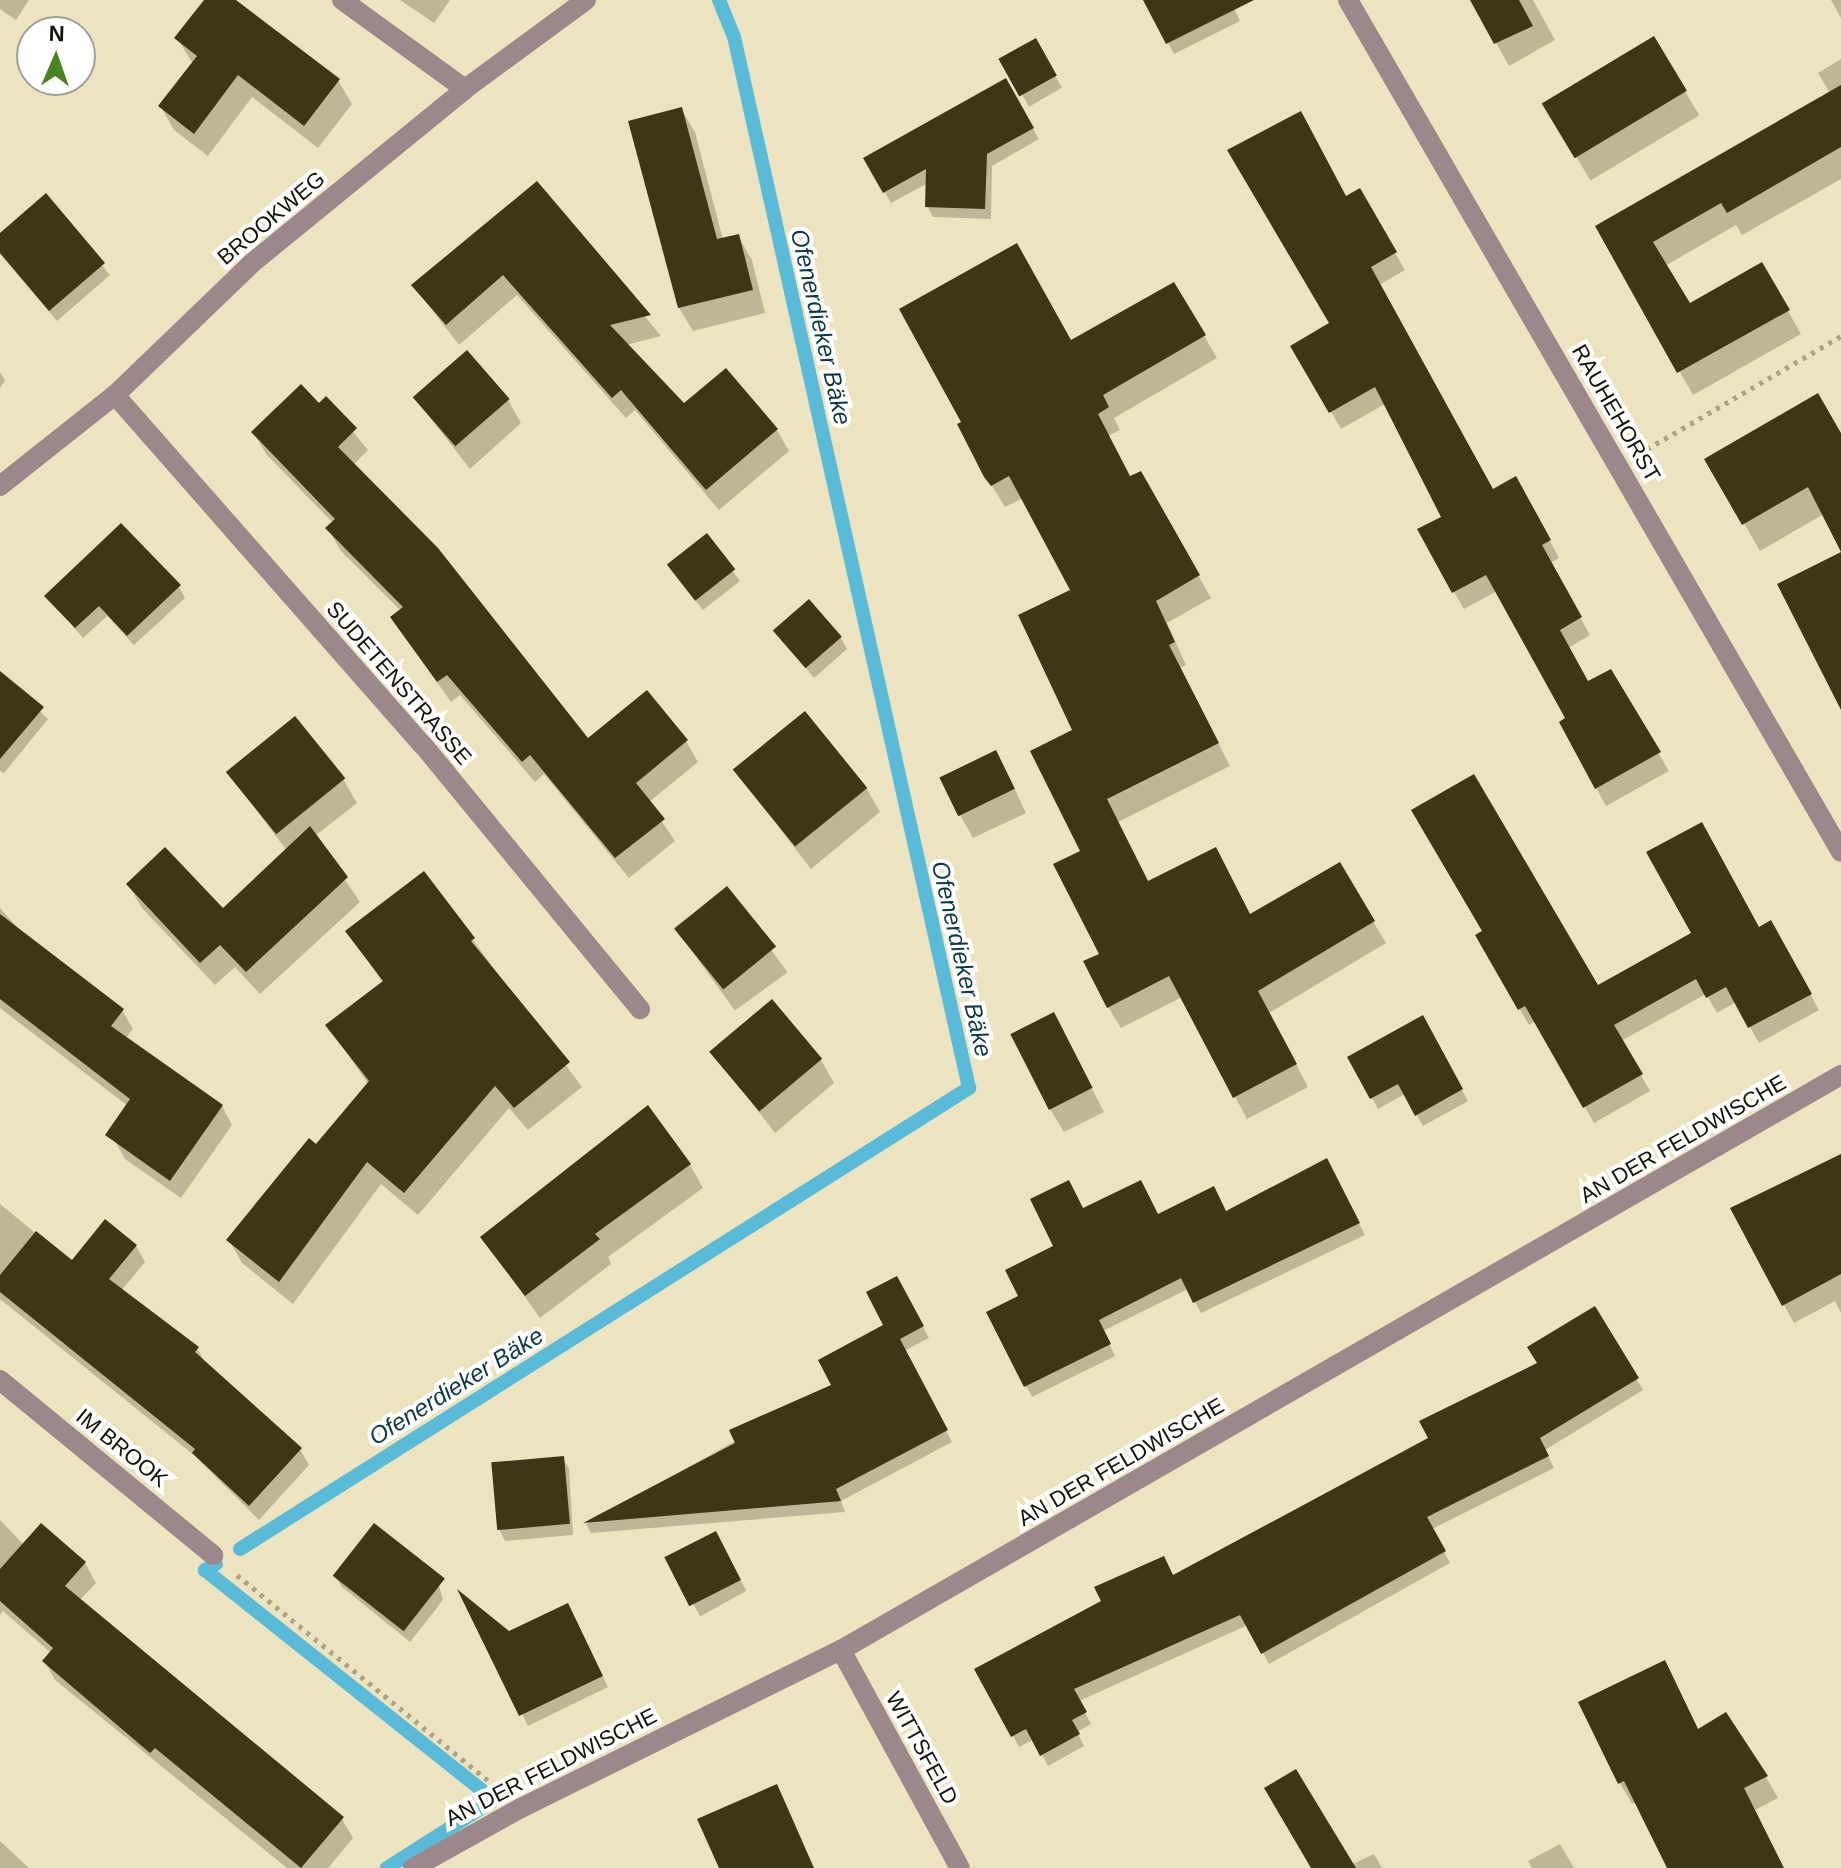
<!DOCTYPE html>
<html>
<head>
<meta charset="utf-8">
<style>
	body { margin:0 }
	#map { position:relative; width:1841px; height:1868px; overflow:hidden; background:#ede4bf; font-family:Arial,sans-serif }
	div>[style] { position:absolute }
	.shadow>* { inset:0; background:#0003; transform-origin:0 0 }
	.stream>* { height:14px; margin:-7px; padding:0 7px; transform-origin:7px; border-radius:7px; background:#5abbd9 }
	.building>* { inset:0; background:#3e3616; transform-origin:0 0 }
	.path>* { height:5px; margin-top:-2.5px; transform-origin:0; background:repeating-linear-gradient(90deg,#aba486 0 4px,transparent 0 10px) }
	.minor>* { height:20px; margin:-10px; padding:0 10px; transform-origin:10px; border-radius:10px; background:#9b888b }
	span { translate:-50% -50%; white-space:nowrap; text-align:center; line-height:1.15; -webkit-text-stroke:8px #fff; paint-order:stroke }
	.street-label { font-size:22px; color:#161306 }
	.water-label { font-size:24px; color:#0c3946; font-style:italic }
	.north { position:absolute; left:16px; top:16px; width:80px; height:80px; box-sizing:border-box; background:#fff; border:2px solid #a2a19b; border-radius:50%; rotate:2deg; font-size:22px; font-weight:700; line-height:32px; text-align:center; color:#161306 }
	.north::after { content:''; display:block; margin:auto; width:28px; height:36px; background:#488421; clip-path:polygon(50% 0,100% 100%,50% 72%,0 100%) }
</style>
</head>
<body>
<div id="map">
	<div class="shadow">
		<div style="clip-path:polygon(0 0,29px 0,16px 20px,0 9px)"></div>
		<div style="clip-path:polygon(206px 0,233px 0,338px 80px,352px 104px,318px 148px,252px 97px,208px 156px,174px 130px,161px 107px,193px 64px,177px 38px)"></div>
		<div style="clip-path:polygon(400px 0,450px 0,434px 23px)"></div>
		<div style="clip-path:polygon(1145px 0,1230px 0,1240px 21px,1174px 54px)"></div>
		<div style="clip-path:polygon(1472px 0,1533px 0,1555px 40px,1509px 66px)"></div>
		<div style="clip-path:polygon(1831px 0,1841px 0,1841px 18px)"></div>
		<div style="left:1653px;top:38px;width:90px;height:127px;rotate:59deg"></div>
		<div style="left:1035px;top:41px;width:54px;height:38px;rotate:60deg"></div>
		<div style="clip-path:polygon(1841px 59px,1841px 179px,1742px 235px,1736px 225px,1665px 266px,1689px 306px,1762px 265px,1801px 334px,1693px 395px,1597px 226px,1830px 93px,1818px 73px)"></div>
		<div style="clip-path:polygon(1005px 80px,1039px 139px,992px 166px,991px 219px,933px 217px,927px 206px,928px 183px,891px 203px,865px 159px)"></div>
		<div style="clip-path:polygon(681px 109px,695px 132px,723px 240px,738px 236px,752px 260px,765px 313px,693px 331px,679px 308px)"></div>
		<div style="clip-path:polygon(536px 184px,661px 336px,626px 345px,684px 405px,777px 430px,789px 451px,719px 510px,635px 410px,626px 418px,517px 295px,459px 345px,413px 285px)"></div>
		<div style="clip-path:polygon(1359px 191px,1405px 270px,1379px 285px,1492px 491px,1526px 496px,1559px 558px,1550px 563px,1590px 635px,1568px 648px,1587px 683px,1610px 672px,1669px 771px,1606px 806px,1561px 723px,1567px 719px,1497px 591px,1464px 609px,1454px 592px,1443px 518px,1385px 404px,1341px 429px,1293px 346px,1332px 324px,1346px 198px)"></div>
		<div style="clip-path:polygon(46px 196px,110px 275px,57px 321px,0 254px,0 236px)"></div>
		<div style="clip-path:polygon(1174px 284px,1217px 358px,1114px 418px,1120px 430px,1108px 436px,1130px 479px,1140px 473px,1211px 598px,1167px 623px,1186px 665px,1180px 668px,1230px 766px,1118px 822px,1149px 883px,1251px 916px,1339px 865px,1386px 943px,1269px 1013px,1308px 1087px,1247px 1119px,1182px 997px,1121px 1028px,1108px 1007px,1083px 852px,1073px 591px,1023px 498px,1005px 507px,986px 476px,1071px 343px)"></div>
		<div style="clip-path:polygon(0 372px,5px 381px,0 388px)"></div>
		<div style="clip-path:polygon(414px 397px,508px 400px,521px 423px,470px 469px)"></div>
		<div style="clip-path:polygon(326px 399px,368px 450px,353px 465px,588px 741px,686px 741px,698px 762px,649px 802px,675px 841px,629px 878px,544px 774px,535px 782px,460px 695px,451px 702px,392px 618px,401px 611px,340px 550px,328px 528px,333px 523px,266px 454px,254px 433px)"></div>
		<div style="clip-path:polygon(1841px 437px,1841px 547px,1824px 514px,1760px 551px,1707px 459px)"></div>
		<div style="clip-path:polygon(706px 536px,740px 581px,703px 610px,675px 575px)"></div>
		<div style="clip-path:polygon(179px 587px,185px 598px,134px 645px,107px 616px,83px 638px,47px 596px)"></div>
		<div style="clip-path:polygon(776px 630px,841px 638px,847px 649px,814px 678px)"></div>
		<div style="clip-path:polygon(0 673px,48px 719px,4px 773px,0 771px)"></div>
		<div style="clip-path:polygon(735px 770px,867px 789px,880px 812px,811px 869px)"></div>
		<div style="clip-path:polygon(228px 772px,343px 779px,357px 803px,315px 836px,360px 902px,260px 994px,235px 967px,215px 985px,142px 908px,128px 884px,223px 911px,287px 851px)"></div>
		<div style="clip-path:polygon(1008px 775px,1026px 813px,973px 838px,960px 815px)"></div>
		<div style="clip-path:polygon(424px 874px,582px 1087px,528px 1130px,509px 1108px,418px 1215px,381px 1184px,293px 1304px,242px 1263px,229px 1240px,369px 1085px,328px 1026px,383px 983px,348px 931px)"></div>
		<div style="left:727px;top:889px;width:103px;height:65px;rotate:54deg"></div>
		<div style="clip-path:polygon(0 908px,23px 934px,122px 1010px,133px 1029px,126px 1038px,222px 1106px,232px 1125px,181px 1198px,125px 1159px,114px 1139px,128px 1106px,0 1008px)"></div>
		<div style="clip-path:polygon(1770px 923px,1819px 1010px,1759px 1043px,1736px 1002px,1717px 1013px,1706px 994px,1621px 1041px,1650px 1091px,1594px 1123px,1536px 1021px,1529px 1025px,1478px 936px,1597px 988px)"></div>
		<div style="clip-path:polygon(1054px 1015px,1104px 1112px,1064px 1132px,1050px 1109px)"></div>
		<div style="clip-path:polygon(1422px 1018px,1468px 1101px,1423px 1126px,1405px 1094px,1378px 1109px,1350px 1058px)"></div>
		<div style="clip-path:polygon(713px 1053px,821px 1060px,834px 1083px,775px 1133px)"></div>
		<div style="clip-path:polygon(1841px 1156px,1841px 1313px,1835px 1301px,1794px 1323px,1784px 1305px)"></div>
		<div style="clip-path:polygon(690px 1165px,703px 1188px,608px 1257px,611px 1264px,540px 1318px,482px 1237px)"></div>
		<div style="clip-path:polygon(1332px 1172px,1365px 1235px,1201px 1313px,1188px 1289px,1103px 1331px,1115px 1356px,1032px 1397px,1026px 1386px,1021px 1297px,1083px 1210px,1158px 1216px,1226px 1213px)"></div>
		<div style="clip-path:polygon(0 1204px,72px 1263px,136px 1246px,145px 1262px,121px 1291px,197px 1348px,206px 1364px,300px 1449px,309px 1465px,259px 1520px,195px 1456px,0 1299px)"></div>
		<div style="clip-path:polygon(896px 1278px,929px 1338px,904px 1351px,952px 1442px,841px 1501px,845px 1512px,591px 1533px,586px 1524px,834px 1386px,886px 1326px)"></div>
		<div style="clip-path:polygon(1594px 1309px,1643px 1390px,1545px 1450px,1554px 1468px,1432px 1529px,1450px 1563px,1269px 1664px,1248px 1625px,1079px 1701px,1091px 1724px,1077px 1732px,1084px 1746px,1048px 1766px,1034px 1739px,1019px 1747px,977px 1670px,1173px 1577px,1431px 1439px,1539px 1364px)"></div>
		<div style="clip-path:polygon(563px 1458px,569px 1469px,573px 1535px,505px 1541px,499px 1529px)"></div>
		<div style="clip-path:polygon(0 1520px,24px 1545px,85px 1563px,96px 1583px,79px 1601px,342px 1819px,353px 1838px,328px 1868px,287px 1868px,55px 1680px,44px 1661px,51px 1653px,3px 1611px,0 1615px)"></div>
		<div style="left:715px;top:1534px;width:65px;height:53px;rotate:61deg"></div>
		<div style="clip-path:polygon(436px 1575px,443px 1600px,410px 1642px,342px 1587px,335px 1576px)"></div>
		<div style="clip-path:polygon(463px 1596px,509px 1633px,573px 1616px,608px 1687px,528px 1726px)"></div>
		<div style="clip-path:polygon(1676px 1684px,1699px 1731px,1725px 1715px,1766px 1777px,1778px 1798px,1755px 1810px,1783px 1868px,1669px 1868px,1636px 1802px,1632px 1804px,1620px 1783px)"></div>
		<div style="clip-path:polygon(0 1841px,29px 1868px,0 1868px)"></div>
		<div style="clip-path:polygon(1560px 1844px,1574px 1868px,1532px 1868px,1528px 1861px)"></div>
		<div style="clip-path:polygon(1374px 1854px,1382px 1868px,1344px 1868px)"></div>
	</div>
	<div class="stream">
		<div style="left:240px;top:1549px;width:863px;rotate:-32.31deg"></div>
		<div style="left:969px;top:1088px;width:1077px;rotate:-102.6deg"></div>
		<div style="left:734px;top:37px;width:40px;rotate:-112deg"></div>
		<div style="left:216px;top:1564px;width:13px;rotate:151deg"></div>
		<div style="left:205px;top:1570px;width:369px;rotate:38.5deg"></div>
		<div style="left:494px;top:1800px;width:127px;rotate:147.6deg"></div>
	</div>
	<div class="building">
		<div style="clip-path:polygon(204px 0,236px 0,340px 79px,304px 126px,238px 75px,194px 134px,158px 106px,197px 56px,174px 38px)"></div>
		<div style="clip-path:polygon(1143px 0,1254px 0,1166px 44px)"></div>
		<div style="clip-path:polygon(1470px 0,1519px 0,1533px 26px,1494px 44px)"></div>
		<div style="left:1654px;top:36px;width:64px;height:131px;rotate:59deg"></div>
		<div style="left:1036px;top:38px;width:43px;height:43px;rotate:61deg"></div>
		<div style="clip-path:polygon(1006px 78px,1034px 128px,987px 154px,985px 209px,925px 207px,926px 169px,883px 193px,863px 158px)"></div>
		<div style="clip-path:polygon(1841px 85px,1841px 147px,1727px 213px,1721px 203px,1653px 242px,1690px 303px,1762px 262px,1790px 310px,1677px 373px,1595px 226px)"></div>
		<div style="clip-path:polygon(682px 107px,717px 239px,739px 234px,753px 290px,678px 308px,628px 121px)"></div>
		<div style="clip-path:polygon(1301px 111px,1346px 196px,1360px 188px,1397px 252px,1371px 267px,1493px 489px,1516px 476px,1551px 540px,1542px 545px,1582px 617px,1560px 630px,1588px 681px,1611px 669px,1661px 752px,1595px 789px,1559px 722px,1565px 718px,1486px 575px,1452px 593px,1417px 529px,1441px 517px,1375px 387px,1329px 413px,1290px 346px,1329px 323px,1227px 150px)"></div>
		<div style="clip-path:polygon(537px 181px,651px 315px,610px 325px,684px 403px,726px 368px,778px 429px,706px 490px,621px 390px,612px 398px,503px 275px,446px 325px,411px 285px)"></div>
		<div style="clip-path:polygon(46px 193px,105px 263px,49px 311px,0 253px,0 233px)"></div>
		<div style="clip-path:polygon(1017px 243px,1071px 340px,1174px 282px,1206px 335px,1103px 395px,1109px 407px,1098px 414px,1130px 476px,1141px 471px,1200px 575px,1156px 601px,1175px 642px,1169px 645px,1219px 743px,1107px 799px,1148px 881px,1216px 847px,1250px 914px,1340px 862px,1375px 921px,1258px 991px,1297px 1064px,1233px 1098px,1169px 976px,1107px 1008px,1083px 961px,1099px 954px,1053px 864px,1080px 851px,1030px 751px,1072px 730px,1018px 615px,1070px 590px,1009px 476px,991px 486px,984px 477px,957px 424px,961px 422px,899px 309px)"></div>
		<div style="left:467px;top:350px;width:65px;height:72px;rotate:49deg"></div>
		<div style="clip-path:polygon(301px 384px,319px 403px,326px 396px,357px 428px,338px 447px,438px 548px,588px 738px,647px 690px,688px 740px,636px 783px,665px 819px,615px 858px,530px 755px,522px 762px,447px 675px,437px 682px,390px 617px,403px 607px,325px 528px,335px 519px,251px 432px)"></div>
		<div style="clip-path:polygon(1818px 393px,1841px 433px,1841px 552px,1808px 487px,1742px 525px,1704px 459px)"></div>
		<div style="clip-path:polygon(121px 523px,181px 585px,127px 636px,99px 606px,75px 628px,44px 596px)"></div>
		<div style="left:707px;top:533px;width:46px;height:51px;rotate:52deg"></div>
		<div style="clip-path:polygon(1841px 552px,1841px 710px,1777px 584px)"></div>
		<div style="left:809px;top:599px;width:50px;height:48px;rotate:49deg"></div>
		<div style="clip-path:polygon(0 671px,44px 707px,0 759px)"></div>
		<div style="left:805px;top:711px;width:99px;height:93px;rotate:51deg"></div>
		<div style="left:295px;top:716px;width:80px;height:89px;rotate:51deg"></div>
		<div style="left:996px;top:750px;width:43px;height:63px;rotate:64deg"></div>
		<div style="clip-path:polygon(1474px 774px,1598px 985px,1691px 933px,1646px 852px,1702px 822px,1759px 927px,1771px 920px,1812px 994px,1748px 1028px,1726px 987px,1706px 998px,1696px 979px,1614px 1025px,1643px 1074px,1583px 1108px,1525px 1006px,1518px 1010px,1475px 935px,1482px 931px,1411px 810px)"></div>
		<div style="clip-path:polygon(310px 826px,348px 877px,246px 972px,220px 945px,200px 963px,126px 884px,165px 847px,223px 908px)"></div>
		<div style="clip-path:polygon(424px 871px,475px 938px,471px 941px,570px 1062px,514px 1108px,495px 1086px,404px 1193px,367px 1162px,279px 1282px,226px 1240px,309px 1138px,316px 1144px,369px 1081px,325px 1025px,383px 981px,345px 931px)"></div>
		<div style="left:727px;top:886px;width:78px;height:68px;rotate:51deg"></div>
		<div style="clip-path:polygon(0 914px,124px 1009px,111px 1026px,223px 1105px,170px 1181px,105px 1135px,130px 1099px,0 999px)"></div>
		<div style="left:772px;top:999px;width:78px;height:82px;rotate:50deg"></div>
		<div style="left:1054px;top:1012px;width:85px;height:49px;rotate:63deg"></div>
		<div style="clip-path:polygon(1423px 1015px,1463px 1089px,1415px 1116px,1398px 1084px,1370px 1099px,1347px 1057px)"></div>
		<div style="clip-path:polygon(648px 1105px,691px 1164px,595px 1234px,600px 1239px,525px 1296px,480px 1237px)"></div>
		<div style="clip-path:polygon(1841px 1154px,1841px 1274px,1782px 1306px,1730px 1208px)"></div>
		<div style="clip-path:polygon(1327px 1158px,1360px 1223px,1193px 1303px,1181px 1278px,1099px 1320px,1111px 1344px,1024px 1387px,986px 1312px,1018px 1296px,1005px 1270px,1053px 1246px,1030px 1199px,1069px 1180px,1083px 1208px,1141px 1180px,1158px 1214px,1214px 1186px,1226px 1211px)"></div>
		<div style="clip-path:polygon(105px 1219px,137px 1245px,109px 1279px,199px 1347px,195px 1352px,302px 1448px,249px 1506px,192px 1453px,195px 1449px,0 1292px,0 1275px,36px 1231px,72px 1260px)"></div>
		<div style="clip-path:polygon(897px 1276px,924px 1326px,900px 1339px,948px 1430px,836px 1489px,841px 1501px,583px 1523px,735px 1443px,729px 1430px,831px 1385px,818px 1360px,883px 1325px,866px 1292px)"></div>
		<div style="clip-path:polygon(1595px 1306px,1639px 1378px,1540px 1438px,1549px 1456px,1427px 1517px,1446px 1551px,1261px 1654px,1240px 1615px,1074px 1689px,1087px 1712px,1072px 1720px,1080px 1734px,1040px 1756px,1026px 1729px,1011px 1737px,974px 1669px,1101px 1601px,1094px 1587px,1164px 1556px,1173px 1575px,1428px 1438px,1419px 1421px,1537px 1363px,1527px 1347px)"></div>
		<div style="left:564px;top:1456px;width:68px;height:73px;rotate:85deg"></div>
		<div style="clip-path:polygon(41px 1523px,86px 1562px,65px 1586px,344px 1817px,301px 1868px,155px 1748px,150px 1753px,42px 1661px,53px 1648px,0 1601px,0 1569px)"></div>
		<div style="left:374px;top:1523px;width:90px;height:67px;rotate:38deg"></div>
		<div style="left:716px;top:1531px;width:55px;height:58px;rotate:63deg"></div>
		<div style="clip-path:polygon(457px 1589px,509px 1631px,568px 1603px,603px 1676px,519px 1716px)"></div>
		<div style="clip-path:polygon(1665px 1660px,1698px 1729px,1726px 1712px,1768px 1776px,1744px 1788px,1784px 1868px,1667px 1868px,1624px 1781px,1618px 1784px,1578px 1702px)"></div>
		<div style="clip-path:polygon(1296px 1769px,1356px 1868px,1311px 1868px,1264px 1788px)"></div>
		<div style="clip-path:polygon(777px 1784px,814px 1868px,719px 1868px,697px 1819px)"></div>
	</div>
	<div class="path">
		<div style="left:1647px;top:449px;width:225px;rotate:-30.2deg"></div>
		<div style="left:237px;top:1575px;width:330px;rotate:39.3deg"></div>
	</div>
	<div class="minor">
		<div style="left:342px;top:0;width:152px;rotate:35.9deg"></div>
		<div style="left:1348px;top:0;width:984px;rotate:59.94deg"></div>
		<div style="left:115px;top:395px;width:466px;rotate:48.7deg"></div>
		<div style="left:423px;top:745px;width:342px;rotate:50.6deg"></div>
		<div style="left:0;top:486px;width:147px;rotate:-38.4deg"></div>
		<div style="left:115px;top:395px;width:190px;rotate:-43.9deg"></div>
		<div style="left:252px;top:263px;width:275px;rotate:-39.2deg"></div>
		<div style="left:465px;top:89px;width:150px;rotate:-36.3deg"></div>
		<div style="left:0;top:1380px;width:276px;rotate:39.4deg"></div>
		<div style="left:841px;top:1650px;width:248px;rotate:61.4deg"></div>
		<div style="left:413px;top:1868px;width:124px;rotate:-29.1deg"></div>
		<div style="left:521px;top:1808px;width:357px;rotate:-26.3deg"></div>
		<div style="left:841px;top:1650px;width:1154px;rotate:-29.9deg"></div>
	</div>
	<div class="street-label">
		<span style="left:271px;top:218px;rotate:-40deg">BROOKWEG</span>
		<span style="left:1616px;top:413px;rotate:60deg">RAUHEHORST</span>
		<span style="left:399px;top:683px;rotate:49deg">SUDETENSTRASSE</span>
		<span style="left:1683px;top:1139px;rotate:-30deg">AN DER FELDWISCHE</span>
		<span style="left:122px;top:1448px;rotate:39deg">IM BROOK</span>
		<span style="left:1121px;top:1462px;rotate:-30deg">AN DER FELDWISCHE</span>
		<span style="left:922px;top:1748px;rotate:61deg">WITTSFELD</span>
		<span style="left:551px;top:1767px;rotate:-27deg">AN DER FELDWISCHE</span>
	</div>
	<div class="water-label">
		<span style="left:821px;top:327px;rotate:77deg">Ofenerdieker Bäke</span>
		<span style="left:962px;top:959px;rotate:77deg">Ofenerdieker Bäke</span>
		<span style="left:456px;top:1386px;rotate:-32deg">Ofenerdieker Bäke</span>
	</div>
	<div class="north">N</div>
</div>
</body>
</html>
